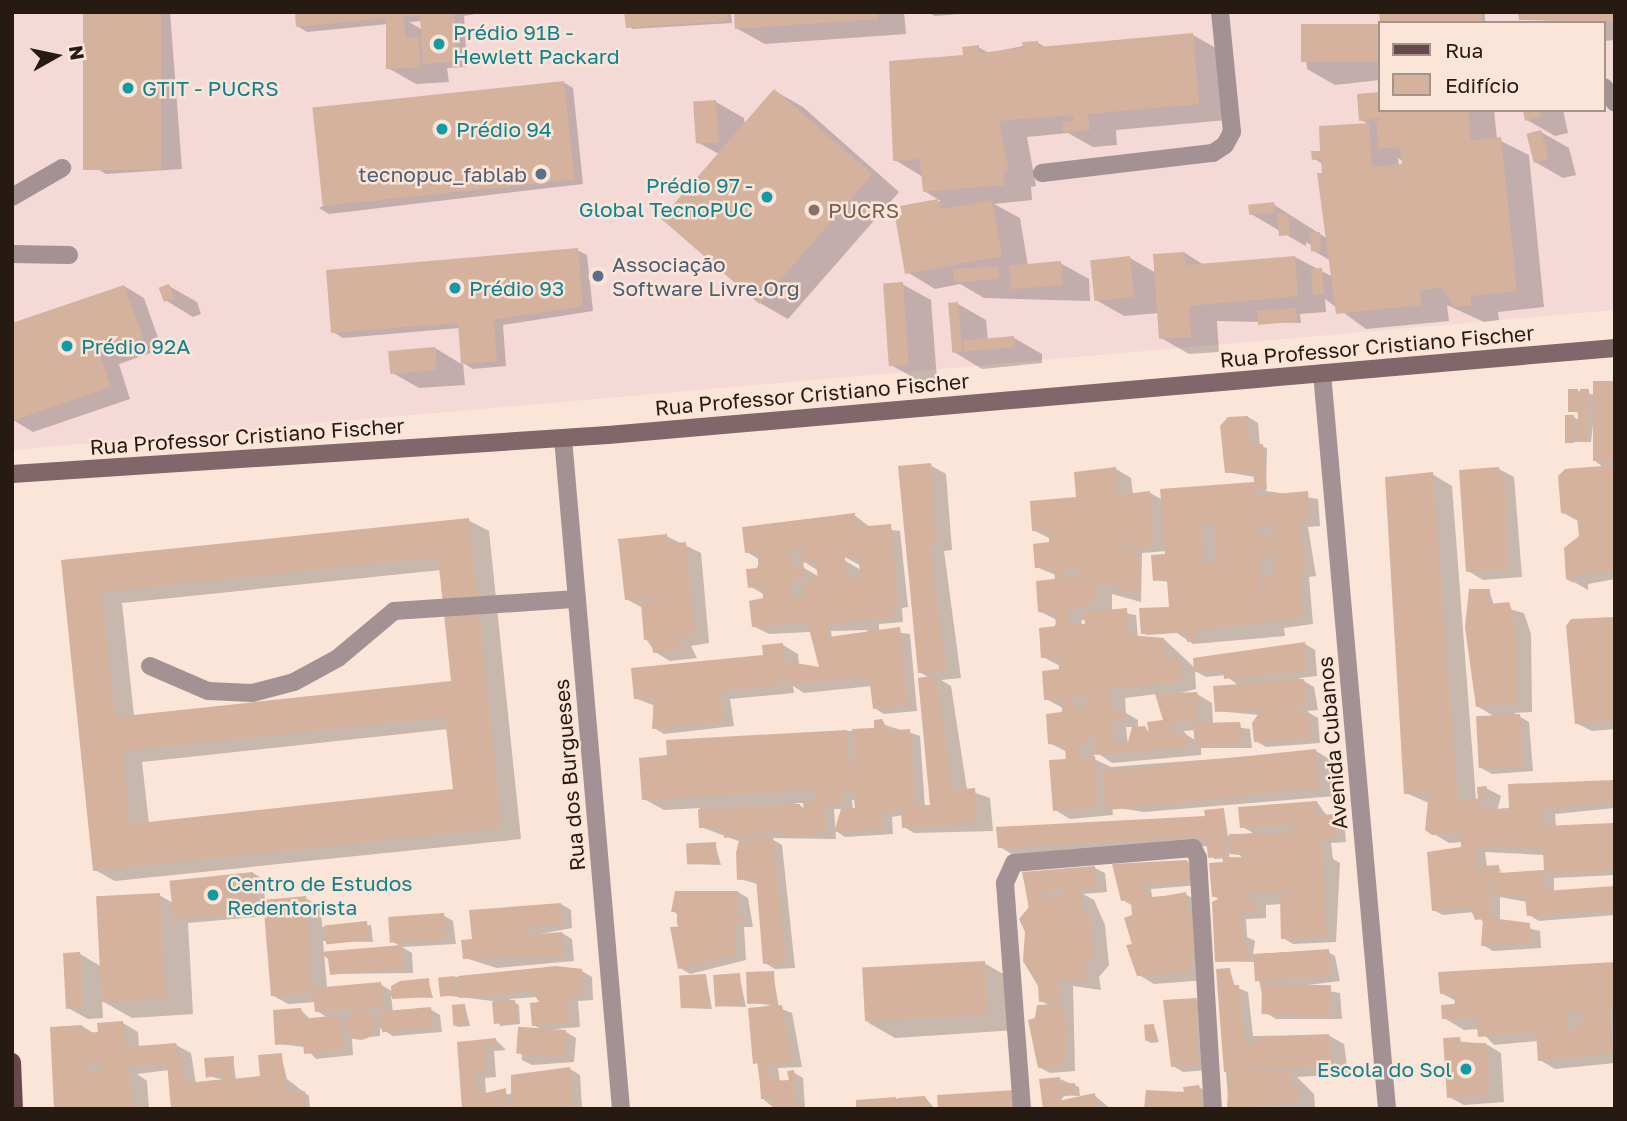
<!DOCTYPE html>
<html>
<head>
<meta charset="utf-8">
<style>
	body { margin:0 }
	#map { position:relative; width:1627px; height:1121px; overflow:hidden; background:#fbe5d8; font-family:"Golos Text",sans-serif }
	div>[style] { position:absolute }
	.education>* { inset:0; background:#f4d9d7 }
	.shadow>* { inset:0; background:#0003; transform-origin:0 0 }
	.building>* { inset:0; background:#d4b29d; transform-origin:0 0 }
	.round { border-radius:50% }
	.service>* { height:18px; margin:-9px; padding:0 9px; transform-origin:9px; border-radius:9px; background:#a39193 }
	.minor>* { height:18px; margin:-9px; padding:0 9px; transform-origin:9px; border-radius:9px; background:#a39193 }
	.secondary>* { height:18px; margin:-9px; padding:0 9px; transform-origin:9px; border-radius:9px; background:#81676a }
	.primary>* { height:18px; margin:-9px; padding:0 9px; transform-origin:9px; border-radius:9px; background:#67494d }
	.dots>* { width:19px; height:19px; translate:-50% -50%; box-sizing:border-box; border:4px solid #fbe5d8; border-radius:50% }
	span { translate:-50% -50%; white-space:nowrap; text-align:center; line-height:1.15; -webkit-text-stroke:5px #fbe5d8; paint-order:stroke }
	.culture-label { font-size:21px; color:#0d838f }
	.left { translate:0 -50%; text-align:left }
	.right { translate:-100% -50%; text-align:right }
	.service-label { font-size:21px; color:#4e5e75 }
	.education-label { font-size:21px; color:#785e54 }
	.street-label { font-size:21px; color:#271a12 }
	.frame { position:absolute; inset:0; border:14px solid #271a12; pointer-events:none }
	.legend { position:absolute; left:1378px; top:21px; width:228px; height:91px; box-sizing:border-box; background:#fbe5d8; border:2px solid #a69489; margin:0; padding:9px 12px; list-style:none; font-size:21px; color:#271a12 }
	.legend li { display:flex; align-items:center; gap:14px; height:35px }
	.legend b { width:35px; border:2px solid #a69489 }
	.north { position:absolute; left:21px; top:21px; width:70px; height:70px; -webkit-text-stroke:5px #fbe5d8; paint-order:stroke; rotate:81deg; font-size:19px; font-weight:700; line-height:28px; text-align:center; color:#271a12 }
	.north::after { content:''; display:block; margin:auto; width:24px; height:32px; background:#271a12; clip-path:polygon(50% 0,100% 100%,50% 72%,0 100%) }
</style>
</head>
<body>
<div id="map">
	<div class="education">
		<div style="clip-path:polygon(evenodd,12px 12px,1615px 12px,1615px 310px,12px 450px,12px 12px,1380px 23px,1604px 23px,1604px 110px,1380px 110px,1380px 23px)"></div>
	</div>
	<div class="shadow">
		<div style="clip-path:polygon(85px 12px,170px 12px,182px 169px,106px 174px,96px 168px)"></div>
		<div style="clip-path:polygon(evenodd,297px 12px,487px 12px,464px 16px,467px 67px,447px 68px,449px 82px,416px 84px,388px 68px,388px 24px,307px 32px,297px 26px,297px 12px,422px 21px,423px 30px,409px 22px,422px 21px)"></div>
		<div style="clip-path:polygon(626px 12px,731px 12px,732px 23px,632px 29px)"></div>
		<div style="clip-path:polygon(735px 12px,904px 12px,906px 34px,765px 44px,736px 28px)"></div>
		<div style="clip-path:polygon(928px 12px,983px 12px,935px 16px)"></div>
		<div style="left:1381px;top:12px;width:104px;height:11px"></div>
		<div style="clip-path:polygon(1615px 12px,1615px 40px,1604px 41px,1604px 23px,1521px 19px)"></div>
		<div style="clip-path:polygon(1380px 26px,1380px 80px,1335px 85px,1307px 69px,1304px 34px)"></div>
		<div style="clip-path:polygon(1193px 35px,1221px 51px,1227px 120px,1116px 130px,1117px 145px,1093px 147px,1068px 133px,1027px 137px,1036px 186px,1031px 187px,1032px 200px,994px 204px,1020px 218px,1028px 266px,1060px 263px,1089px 279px,1090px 301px,984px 298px,960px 284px,935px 289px,907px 272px,902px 207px,941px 201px,924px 191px,923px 177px,895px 160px,965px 56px,978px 47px,989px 53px,1038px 43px,1047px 48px)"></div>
		<div style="clip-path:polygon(563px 82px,573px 88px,583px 184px,329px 214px,319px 208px)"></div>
		<div style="clip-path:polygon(775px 91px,803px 107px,899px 192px,788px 319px,760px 303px,719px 154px,697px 142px,716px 102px,744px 118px,745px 126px)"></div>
		<div style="clip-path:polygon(evenodd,1380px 94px,1380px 110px,1494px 110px,1497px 139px,1529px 155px,1544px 307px,1498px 312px,1499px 320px,1484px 322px,1447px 305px,1449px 321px,1366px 329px,1325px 299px,1326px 312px,1300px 314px,1301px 323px,1217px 321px,1219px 352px,1189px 354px,1161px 338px,1159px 313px,1124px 316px,1096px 300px,1130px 258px,1156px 273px,1185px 253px,1204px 265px,1295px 257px,1333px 277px,1331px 261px,1251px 214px,1273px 204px,1328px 239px,1323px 164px,1313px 158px,1369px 124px,1361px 120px,1359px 96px,1380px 94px,1398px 158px,1403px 161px,1404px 166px,1399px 167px,1398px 158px,1380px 94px,1306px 242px,1312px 246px,1312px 250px,1306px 246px,1306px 242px)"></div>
		<div style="clip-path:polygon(1524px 110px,1563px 110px,1568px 133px,1555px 136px,1527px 120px)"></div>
		<div style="clip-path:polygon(1541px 132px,1569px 148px,1576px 175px,1563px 178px,1535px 162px)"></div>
		<div style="clip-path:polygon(577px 250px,587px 255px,593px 311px,503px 325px,506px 366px,473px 369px,463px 363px,465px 385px,419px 388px,391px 372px,435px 348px,463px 365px,460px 328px,343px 338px,333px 332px)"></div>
		<div style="clip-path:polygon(902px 284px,931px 300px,937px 380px,919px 381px,891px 365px)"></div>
		<div style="clip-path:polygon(124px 286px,144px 298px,162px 349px,119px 364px,130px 399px,33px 432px,13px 420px)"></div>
		<div style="clip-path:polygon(169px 286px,197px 302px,201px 314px,193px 317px,165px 300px)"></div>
		<div style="clip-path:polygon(958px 304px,986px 320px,988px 340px,1014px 338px,1042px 354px,1042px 363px,982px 369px,954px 352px)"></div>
		<div style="clip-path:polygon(1615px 383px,1615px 579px,1588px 584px,1588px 590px,1567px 578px,1580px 537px,1578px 521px,1562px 512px,1605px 468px,1596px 462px,1595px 407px,1591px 442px,1566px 442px,1574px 417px,1580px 421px,1580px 413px,1571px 411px,1578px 391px,1595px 395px)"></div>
		<div style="clip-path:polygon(evenodd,1248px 417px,1258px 423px,1260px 446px,1267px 448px,1266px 491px,1318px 499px,1320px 526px,1308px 527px,1316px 576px,1309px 577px,1313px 624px,1284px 628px,1285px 636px,1193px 644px,1177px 633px,1147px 635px,1143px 633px,1171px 610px,1169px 582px,1155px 580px,1166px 551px,1142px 553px,1141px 602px,1112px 594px,1112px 611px,1136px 615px,1138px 639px,1164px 639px,1196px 669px,1305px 644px,1315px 650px,1317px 676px,1299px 678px,1314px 687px,1318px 710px,1306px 711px,1318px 718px,1320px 743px,1266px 747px,1256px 741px,1260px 715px,1216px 711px,1239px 686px,1225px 675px,1206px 677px,1195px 671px,1196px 689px,1172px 695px,1197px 694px,1212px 703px,1213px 724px,1250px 729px,1252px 748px,1201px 748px,1201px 755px,1112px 763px,1096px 752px,1092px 758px,1111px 767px,1316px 751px,1331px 760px,1335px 796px,1144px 812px,1112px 807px,1113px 815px,1070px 819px,1055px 810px,1067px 752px,1050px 743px,1063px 708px,1046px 699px,1060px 666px,1043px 657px,1057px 620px,1039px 611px,1056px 575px,1036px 567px,1051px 539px,1033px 530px,1116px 469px,1131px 478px,1133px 495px,1150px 493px,1163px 500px,1255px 483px,1255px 477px,1226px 472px,1248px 417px,1086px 619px,1087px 625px,1082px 626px,1081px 621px,1086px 619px,1248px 417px,1157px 694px,1165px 722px,1150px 731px,1138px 728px,1138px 720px,1126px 713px,1125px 698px,1157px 694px,1248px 417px,1126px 727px,1133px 727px,1128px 746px,1126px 727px,1248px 417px,1196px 730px,1197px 741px,1185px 734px,1184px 731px,1196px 730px)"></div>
		<div style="clip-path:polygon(evenodd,930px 465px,946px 474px,952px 550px,944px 551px,961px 678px,941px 680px,951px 686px,967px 790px,990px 798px,993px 831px,914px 833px,904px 827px,903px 815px,892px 817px,893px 834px,845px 837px,836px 831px,843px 809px,834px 809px,836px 839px,770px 838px,782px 845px,795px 968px,775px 969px,765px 963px,758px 884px,739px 879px,741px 842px,701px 827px,700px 808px,664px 810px,644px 799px,847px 731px,876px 730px,875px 722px,920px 736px,925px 807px,932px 806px,930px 678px,919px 672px,930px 465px,852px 800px,856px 800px,857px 810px,853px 810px,852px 800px,930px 465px,795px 803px,805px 803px,806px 809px,795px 803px)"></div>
		<div style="clip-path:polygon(1499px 469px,1514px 477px,1522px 577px,1483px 580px,1468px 571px)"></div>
		<div style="clip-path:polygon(evenodd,1432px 474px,1452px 486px,1476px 800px,1486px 788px,1501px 796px,1497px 811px,1511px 809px,1615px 782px,1615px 808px,1555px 814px,1556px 828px,1615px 826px,1615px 875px,1554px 878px,1554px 892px,1615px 888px,1615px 915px,1539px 921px,1529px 915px,1528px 902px,1500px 897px,1500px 921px,1540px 931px,1541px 948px,1493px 951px,1483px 945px,1484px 923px,1474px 912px,1443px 915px,1433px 910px,1463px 842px,1449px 843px,1426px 829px,1431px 804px,1406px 793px,1432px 474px,1485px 852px,1545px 855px,1546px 872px,1503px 875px,1498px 866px,1487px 867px,1485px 852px,1432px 474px,1500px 871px,1500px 875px,1487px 876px,1487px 872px,1500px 871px)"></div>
		<div style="clip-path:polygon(evenodd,854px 515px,870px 527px,900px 531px,908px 607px,902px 608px,903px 622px,879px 624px,879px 630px,910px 634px,917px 711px,884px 714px,874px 708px,872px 686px,804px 693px,793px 686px,794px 693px,730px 699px,734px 726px,664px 734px,654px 728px,655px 706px,635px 698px,765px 657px,783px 645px,798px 654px,799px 665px,821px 669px,810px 632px,769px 634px,753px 626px,765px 595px,750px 586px,760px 560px,747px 552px,854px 515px,838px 553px,861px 566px,861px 570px,837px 556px,838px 553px,854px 515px,803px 561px,817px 570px,818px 576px,804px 568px,803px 561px,854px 515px,867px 630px,868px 638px,832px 639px,831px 631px,867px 630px)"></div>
		<div style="clip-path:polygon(evenodd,468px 520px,489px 531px,521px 839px,115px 881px,95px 870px,63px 562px,468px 520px,441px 570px,453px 683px,134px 716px,122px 603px,441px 570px,468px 520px,448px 729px,455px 791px,149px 824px,142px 762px,448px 729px)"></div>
		<div style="clip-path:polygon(666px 536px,701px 553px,709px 643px,691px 646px,697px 658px,670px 661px,655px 652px,646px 639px,643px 608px,626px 599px)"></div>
		<div style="clip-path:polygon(1489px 590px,1494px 605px,1524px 613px,1531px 634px,1532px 712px,1514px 713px,1529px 722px,1533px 771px,1492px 774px,1481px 768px,1497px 718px,1477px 706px)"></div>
		<div style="clip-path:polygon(1615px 618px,1615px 729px,1592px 731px,1576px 723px)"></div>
		<div style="clip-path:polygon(1317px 802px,1327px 816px,1344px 822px,1346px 842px,1331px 843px,1333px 859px,1340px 863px,1336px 942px,1293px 944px,1283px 938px,1282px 904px,1266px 905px,1266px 918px,1246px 919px,1247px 937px,1255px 941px,1253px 954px,1325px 950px,1335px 956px,1340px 981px,1300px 986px,1340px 993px,1342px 1019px,1276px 1019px,1266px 1013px,1255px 962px,1217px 961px,1224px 903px,1214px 896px,1242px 858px,1231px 843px,1229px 858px,1214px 859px,1209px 846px,1015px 856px,1000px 847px,1207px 818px,1224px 810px,1228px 836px,1253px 833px,1241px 826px)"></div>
		<div style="clip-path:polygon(715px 844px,721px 865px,689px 864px)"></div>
		<div style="clip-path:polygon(1187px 861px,1197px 867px,1199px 885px,1151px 889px,1152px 897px,1185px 894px,1201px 903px,1206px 980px,1154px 984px,1139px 975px,1133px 906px,1123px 900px,1114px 866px)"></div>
		<div style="clip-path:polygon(1095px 868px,1105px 873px,1107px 892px,1083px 894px,1094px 900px,1105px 925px,1109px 965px,1099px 977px,1101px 990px,1073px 986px,1075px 1071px,1050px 1073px,1039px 1067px,1036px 1019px,1050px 1006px,1041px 1001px,1024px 874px)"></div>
		<div style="clip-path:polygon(253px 873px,263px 879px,265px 901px,305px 898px,321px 907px,322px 927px,371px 925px,373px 942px,323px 941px,327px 988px,380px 984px,393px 992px,428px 980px,433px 998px,391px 996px,393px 1012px,430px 1009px,440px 1015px,442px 1032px,393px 1036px,380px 1028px,380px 1036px,352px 1039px,353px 1055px,316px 1059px,305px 1047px,277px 1044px,301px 1010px,311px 1020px,328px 1018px,317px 1011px,316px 1002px,288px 1004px,272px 995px,266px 916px,188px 923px,193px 1014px,132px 1018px,102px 1001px,103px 1018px,88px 1019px,68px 1008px,80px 954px,102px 967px,159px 895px,173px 903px)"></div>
		<div style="clip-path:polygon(738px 892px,748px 898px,753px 927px,744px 927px,746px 960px,690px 974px,680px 968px,678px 915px,673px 911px)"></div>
		<div style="clip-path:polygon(561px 904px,571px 910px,572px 928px,529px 936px,562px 933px,572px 939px,574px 961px,497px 968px,465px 958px)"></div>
		<div style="clip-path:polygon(443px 915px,453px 921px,456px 944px,402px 947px,412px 953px,413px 973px,331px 974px,402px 947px,391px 941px)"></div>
		<div style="clip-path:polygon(984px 963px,1012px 979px,1016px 1030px,895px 1038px,867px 1022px)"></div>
		<div style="clip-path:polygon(1615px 964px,1615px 1063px,1555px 1069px,1540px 1060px,1538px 1041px,1494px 1045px,1479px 1029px,1464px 1030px,1444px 1018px,1456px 1001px,1441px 993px)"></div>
		<div style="clip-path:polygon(1230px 970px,1235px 987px,1248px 992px,1253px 1036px,1328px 1035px,1344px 1044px,1348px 1074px,1297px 1077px,1314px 1094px,1315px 1107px,1229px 1109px,1219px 988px)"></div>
		<div style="clip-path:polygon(582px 971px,592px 977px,593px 1000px,578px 1001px,580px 1027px,543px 1030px,533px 1025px,542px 1004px,537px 997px,509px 999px,519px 1005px,520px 1024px,500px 1026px,493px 1001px,442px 995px,454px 977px)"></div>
		<div style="clip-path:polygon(773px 973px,779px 1008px,792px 1013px,802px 1067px,778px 1068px,780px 1083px,791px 1082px,793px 1072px,803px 1078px,805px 1109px,775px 1109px,762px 1098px,750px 1010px,771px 1005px,749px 1003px)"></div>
		<div style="clip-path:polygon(739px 974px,746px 1007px,716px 1006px)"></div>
		<div style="clip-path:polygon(706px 976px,712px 1009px,683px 1008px)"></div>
		<div style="clip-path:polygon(1197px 1000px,1207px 1005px,1208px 1070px,1183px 1072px,1173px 1066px)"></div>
		<div style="clip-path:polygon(465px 1006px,470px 1026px,458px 1027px,454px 1024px)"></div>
		<div style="clip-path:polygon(123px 1023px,138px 1032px,139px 1048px,176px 1045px,191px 1053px,196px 1084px,230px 1081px,208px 1076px,233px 1058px,236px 1080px,266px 1077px,281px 1055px,287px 1079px,309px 1096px,310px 1109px,215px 1109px,169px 1070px,137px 1074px,147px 1081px,149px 1109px,56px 1109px,82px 1026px,95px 1034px)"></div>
		<div style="clip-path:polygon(1154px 1026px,1159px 1042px,1151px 1043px,1147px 1041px)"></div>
		<div style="clip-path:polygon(566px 1032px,576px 1038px,574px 1062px,532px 1065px,522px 1060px,520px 1037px)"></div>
		<div style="clip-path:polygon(495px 1039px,506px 1050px,494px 1051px,496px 1077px,485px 1078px,486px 1095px,513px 1094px,570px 1069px,580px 1075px,582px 1109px,464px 1109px,459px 1043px)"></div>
		<div style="clip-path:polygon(1445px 1040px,1486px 1044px,1501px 1053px,1504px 1102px,1464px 1105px,1449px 1097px)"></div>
		<div style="clip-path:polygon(evenodd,1060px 1079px,1079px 1087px,1080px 1096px,1094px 1095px,1111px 1109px,1045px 1109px,1060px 1079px,1065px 1095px,1080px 1096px,1080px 1102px,1061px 1100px,1065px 1095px)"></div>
		<div style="clip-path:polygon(1199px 1087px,1214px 1096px,1217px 1109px,1145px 1109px)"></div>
		<div style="clip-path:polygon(925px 1097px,935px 1109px,858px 1109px,896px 1099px)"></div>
	</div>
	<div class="building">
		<div style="left:83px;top:12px;width:78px;height:158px"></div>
		<div style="clip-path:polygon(295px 12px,454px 12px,458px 62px,423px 64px,420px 15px,404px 17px,405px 37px,418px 37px,421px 67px,386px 69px,386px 18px,296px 27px)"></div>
		<div style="clip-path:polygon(624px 12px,727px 12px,728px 21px,626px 28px)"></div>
		<div style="clip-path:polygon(734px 12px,878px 12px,878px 19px,735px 29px)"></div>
		<div style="clip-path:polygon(1379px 12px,1481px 14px,1482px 23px,1380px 23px)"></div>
		<div style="clip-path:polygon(1518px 12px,1615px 12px,1615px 22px,1519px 20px)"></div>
		<div style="left:1380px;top:24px;width:38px;height:79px;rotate:90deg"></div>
		<div style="clip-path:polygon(1193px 33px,1199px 104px,1088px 114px,1090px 130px,1063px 132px,1062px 122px,1074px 121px,1073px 115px,999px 121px,1009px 171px,1003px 171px,1005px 185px,923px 192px,920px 159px,893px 161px,889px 61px,963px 55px,962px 47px,979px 45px,979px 53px,1023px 48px,1022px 42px,1038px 41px,1039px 47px)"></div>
		<div style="left:564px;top:81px;width:99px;height:253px;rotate:84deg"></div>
		<div style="left:774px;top:89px;width:130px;height:172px;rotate:41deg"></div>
		<div style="clip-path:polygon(1380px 92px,1380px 110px,1468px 110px,1471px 140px,1501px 137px,1517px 291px,1471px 296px,1471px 305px,1454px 307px,1442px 287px,1420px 290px,1421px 305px,1336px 314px,1317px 173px,1322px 173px,1321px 159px,1312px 160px,1311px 151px,1320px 151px,1319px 126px,1369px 123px,1372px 167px,1402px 164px,1400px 147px,1379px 149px,1376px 123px,1382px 118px,1359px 121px,1357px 94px)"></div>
		<div style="left:716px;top:100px;width:42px;height:23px;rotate:86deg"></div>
		<div style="clip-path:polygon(1523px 110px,1539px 110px,1541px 117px,1525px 121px)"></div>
		<div style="left:1541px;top:130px;width:30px;height:15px;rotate:76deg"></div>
		<div style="clip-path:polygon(938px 199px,940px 209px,992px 200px,1002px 256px,905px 274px,895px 216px,902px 215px,900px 206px)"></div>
		<div style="left:1274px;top:202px;width:10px;height:26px;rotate:84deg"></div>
		<div style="left:1288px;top:213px;width:22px;height:11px;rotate:85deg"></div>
		<div style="left:1320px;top:232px;width:19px;height:10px;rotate:87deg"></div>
		<div style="clip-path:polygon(578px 248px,583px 306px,494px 320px,497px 361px,461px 364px,458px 323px,331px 333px,326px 270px)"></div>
		<div style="clip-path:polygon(1185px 252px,1186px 265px,1295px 256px,1298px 296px,1189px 306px,1191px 337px,1159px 339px,1153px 254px)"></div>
		<div style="left:1130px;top:256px;width:41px;height:40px;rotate:84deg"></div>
		<div style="left:1061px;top:261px;width:24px;height:52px;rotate:85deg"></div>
		<div style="left:998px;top:266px;width:13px;height:45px;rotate:86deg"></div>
		<div style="left:1322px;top:268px;width:26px;height:11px;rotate:86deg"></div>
		<div style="left:903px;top:282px;width:83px;height:20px;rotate:86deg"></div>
		<div style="left:169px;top:284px;width:15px;height:11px;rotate:70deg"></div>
		<div style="clip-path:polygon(124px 285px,143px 338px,99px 353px,111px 387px,12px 421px,12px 323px)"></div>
		<div style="left:958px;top:302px;width:50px;height:10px;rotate:85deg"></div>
		<div style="left:1296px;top:308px;width:14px;height:39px;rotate:86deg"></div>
		<div style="left:1014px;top:336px;width:11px;height:51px;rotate:85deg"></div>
		<div style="left:435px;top:347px;width:23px;height:47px;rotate:85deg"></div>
		<div style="left:1615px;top:381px;width:80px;height:22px;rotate:90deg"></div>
		<div style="left:1568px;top:389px;width:10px;height:23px"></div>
		<div style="left:1580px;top:389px;width:9px;height:22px"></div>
		<div style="left:1578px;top:412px;width:9px;height:28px"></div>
		<div style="left:1565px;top:415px;width:9px;height:28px"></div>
		<div style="clip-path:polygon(evenodd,1248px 416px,1251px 445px,1263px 444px,1267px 489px,1254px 489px,1255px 496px,1308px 491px,1310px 521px,1299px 522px,1307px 572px,1300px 572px,1303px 618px,1197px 630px,1198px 641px,1187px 642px,1186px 631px,1141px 634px,1139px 608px,1169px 607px,1167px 580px,1153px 581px,1151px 555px,1165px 554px,1160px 489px,1254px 482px,1253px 471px,1225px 473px,1220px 426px,1228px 417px,1248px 416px,1214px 523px,1217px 563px,1204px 564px,1202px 524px,1214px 523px,1248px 416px,1273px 524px,1273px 537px,1258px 533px,1257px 526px,1273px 524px,1248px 416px,1274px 556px,1275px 574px,1265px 575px,1263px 601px,1260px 557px,1274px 556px)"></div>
		<div style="clip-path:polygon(931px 463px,937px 543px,930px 543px,946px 670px,918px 673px,898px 466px)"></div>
		<div style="clip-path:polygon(1615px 465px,1615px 570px,1573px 576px,1574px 583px,1566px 579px,1564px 548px,1579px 536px,1577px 517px,1561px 513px,1558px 476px,1565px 469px)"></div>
		<div style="clip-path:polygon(evenodd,1116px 467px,1118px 495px,1150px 491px,1154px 546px,1126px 549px,1121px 530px,1123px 552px,1138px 550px,1140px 586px,1117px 595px,1117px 585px,1097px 586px,1098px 600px,1067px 613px,1068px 625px,1085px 624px,1084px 612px,1127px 608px,1129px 635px,1164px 638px,1166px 659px,1180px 658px,1181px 681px,1110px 690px,1111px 709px,1124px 710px,1124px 719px,1112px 719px,1113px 741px,1128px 742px,1132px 727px,1145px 726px,1149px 734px,1147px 722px,1163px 720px,1155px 694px,1197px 692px,1198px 721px,1170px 723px,1171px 734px,1186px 733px,1187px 747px,1095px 755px,1093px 735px,1087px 736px,1088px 744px,1076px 745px,1078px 758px,1095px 756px,1098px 807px,1053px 811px,1049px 760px,1066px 759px,1065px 746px,1048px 744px,1046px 714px,1062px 712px,1061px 699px,1044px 700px,1042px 671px,1059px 669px,1058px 657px,1041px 658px,1039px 628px,1056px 626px,1055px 614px,1038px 612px,1036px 581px,1055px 579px,1054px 567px,1035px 568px,1033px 544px,1049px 542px,1049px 530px,1032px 531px,1030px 501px,1076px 497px,1074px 472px,1116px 467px,1077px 564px,1081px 577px,1062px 578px,1061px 571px,1079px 570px,1077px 564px,1116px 467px,1090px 696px,1082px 709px,1075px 709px,1073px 697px,1090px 696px)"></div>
		<div style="clip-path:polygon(1499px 467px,1507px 498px,1507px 569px,1466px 572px,1459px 470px)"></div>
		<div style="clip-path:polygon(evenodd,1433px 472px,1458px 800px,1478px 799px,1477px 787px,1487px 786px,1479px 810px,1509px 808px,1508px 784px,1615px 780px,1615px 803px,1540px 809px,1542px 826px,1613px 823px,1615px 870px,1544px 874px,1545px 891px,1615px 886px,1615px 910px,1527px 916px,1525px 897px,1494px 895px,1490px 874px,1491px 918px,1530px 923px,1531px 943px,1481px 946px,1483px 919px,1475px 920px,1470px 907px,1432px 911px,1427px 852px,1461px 847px,1461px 833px,1432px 835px,1425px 830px,1429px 792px,1404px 794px,1385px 477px,1433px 472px,1505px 846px,1543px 850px,1544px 870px,1499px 873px,1499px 865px,1483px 866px,1479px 874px,1475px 847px,1505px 846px)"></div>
		<div style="clip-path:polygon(evenodd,855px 513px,856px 527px,891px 524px,898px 602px,892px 603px,894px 617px,826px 624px,828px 637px,900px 627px,908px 706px,873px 709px,869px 677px,787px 685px,787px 678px,779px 679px,779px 685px,720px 691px,725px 721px,652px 729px,654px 697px,634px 699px,631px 668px,763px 655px,762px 645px,783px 643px,784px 661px,819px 667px,807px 621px,752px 627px,749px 601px,763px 598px,762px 586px,748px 588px,746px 569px,758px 568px,758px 552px,745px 553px,742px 527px,855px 513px,801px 548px,802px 563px,815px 561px,818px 576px,804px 582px,805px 595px,792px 596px,791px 579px,803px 578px,802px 565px,789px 565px,788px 549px,801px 548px,855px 513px,859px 557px,860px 577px,847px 578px,845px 558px,859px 557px)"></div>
		<div style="clip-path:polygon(evenodd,469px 518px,502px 828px,93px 871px,61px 560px,469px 518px,438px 557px,451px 681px,115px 717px,102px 592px,438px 557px,469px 518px,445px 717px,453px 789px,130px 824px,123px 751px,445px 717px)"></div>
		<div style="clip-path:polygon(667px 534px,668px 544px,686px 542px,695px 635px,677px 638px,683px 649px,653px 653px,652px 640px,644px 640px,641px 603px,676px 595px,625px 600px,618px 539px)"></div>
		<div style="clip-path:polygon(1469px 589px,1490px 589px,1490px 604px,1509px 602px,1516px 624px,1517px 704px,1476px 707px,1465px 627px)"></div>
		<div style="clip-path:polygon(1615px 617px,1615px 720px,1575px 724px,1566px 626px,1571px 619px)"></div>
		<div style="clip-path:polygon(1305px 642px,1307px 671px,1224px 679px,1223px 669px,1194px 672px,1193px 658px)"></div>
		<div style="clip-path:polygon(936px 675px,953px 790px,975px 788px,978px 823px,902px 828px,901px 810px,882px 812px,884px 829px,834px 832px,841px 809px,855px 808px,853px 789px,843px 789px,843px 804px,825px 804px,826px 834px,784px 835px,784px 830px,724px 838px,724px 827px,699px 828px,698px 809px,800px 804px,805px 821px,803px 802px,816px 800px,816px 790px,642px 800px,639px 758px,667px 755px,666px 740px,847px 730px,849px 764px,855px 764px,852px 729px,874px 728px,874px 720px,882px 719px,888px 731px,910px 729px,916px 805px,930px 805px,918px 678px)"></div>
		<div style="clip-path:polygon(1304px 679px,1308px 705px,1293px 707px,1294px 712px,1308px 711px,1311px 738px,1254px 742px,1252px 723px,1262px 709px,1215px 712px,1213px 686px)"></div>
		<div style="left:1520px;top:714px;width:52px;height:44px;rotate:87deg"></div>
		<div style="clip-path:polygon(1240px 722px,1243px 743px,1195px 747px,1193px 723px)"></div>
		<div style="left:1316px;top:749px;width:39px;height:215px;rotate:84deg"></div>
		<div style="clip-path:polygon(1317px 801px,1318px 815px,1335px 814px,1336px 826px,1337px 837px,1322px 838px,1327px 937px,1281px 939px,1280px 898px,1289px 892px,1244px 894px,1244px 900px,1256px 899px,1257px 913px,1237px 914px,1250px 961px,1215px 962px,1212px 902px,1224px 896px,1212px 897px,1209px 863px,1223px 862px,1222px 857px,1208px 858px,1206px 837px,998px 848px,996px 827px,1205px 816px,1204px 810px,1224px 808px,1225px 857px,1270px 858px,1230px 854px,1229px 834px,1290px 833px,1294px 824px,1240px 828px,1238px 807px)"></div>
		<div style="clip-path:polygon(773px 837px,786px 963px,763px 964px,756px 878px,737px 880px,736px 853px,739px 840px)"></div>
		<div style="left:716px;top:842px;width:21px;height:30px;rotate:87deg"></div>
		<div style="clip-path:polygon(1187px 860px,1190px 881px,1142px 884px,1149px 899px,1186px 892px,1187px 911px,1195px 911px,1193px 941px,1199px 952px,1190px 954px,1192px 972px,1137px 976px,1126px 945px,1132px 944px,1124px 918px,1132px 915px,1131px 900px,1121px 901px,1112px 864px)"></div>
		<div style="clip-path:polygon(evenodd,1095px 866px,1097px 887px,1069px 890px,1079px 890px,1085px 915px,1090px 915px,1094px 956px,1084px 968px,1086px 982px,1058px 978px,1060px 1001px,1039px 1002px,1038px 986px,1023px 961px,1025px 932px,1019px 919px,1029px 907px,1022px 872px,1095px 866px,1064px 890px,1064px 896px,1043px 898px,1043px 892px,1064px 890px)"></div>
		<div style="left:253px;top:872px;width:39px;height:84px;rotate:84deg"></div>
		<div style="clip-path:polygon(675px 891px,738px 891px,738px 915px,745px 922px,734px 923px,736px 955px,678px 969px,670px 927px,695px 925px,677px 925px,677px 912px,671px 912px)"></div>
		<div style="left:160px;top:893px;width:106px;height:64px;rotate:87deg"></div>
		<div style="clip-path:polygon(306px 896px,313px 988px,381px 982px,383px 1007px,315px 1012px,313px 993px,271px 996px,263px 900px)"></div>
		<div style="clip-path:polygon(561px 903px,563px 923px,526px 927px,526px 935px,562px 932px,564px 956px,463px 959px,461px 940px,472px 939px,469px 910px)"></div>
		<div style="left:444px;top:913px;width:26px;height:56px;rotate:86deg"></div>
		<div style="left:367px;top:921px;width:19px;height:43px;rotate:84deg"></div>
		<div style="clip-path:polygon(402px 945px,404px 968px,330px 975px,328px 959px,319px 952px)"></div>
		<div style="left:1329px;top:949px;width:27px;height:76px;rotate:86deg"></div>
		<div style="left:80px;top:952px;width:56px;height:17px;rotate:87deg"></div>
		<div style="left:985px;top:961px;width:54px;height:123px;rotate:87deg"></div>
		<div style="clip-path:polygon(evenodd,1615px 962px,1615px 1009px,1609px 1010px,1613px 1053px,1538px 1061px,1536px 1032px,1478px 1037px,1476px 1017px,1442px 1019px,1441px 1005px,1455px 1004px,1454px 993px,1440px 994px,1438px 972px,1615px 962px,1583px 1011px,1580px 1028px,1568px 1030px,1567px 1012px,1583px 1011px)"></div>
		<div style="clip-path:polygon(556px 966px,582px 969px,584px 995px,569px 996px,570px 1022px,532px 1026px,530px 1003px,539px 1002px,532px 991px,459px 998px,458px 976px)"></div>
		<div style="clip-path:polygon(1230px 968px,1232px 985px,1239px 985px,1245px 1044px,1258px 1043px,1258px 1037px,1329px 1034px,1333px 1066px,1242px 1071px,1290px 1071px,1291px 1085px,1299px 1084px,1300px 1099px,1292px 1103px,1227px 1109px,1229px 1072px,1224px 1072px,1216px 969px)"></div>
		<div style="left:774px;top:971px;width:32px;height:28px;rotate:88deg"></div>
		<div style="left:740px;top:973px;width:32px;height:27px;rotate:86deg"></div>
		<div style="left:706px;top:974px;width:33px;height:27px;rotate:87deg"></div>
		<div style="left:455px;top:976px;width:19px;height:17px;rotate:84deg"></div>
		<div style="clip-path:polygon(429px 978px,430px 997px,392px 999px,391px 986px,400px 981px)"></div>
		<div style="left:1262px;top:984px;width:69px;height:30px;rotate:1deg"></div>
		<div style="clip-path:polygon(1197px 998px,1198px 1065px,1171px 1067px,1163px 1000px)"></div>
		<div style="left:515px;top:1000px;width:22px;height:23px;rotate:85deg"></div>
		<div style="left:465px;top:1004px;width:21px;height:13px;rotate:87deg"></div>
		<div style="clip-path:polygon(1061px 1004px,1068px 1024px,1065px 1066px,1038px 1068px,1028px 1020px,1035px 1018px,1037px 1005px)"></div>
		<div style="clip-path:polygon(782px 1005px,793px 1062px,769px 1063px,771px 1081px,789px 1080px,787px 1071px,794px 1070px,796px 1109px,773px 1109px,772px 1098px,761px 1099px,759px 1063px,753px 1064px,748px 1008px)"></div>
		<div style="left:431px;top:1007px;width:21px;height:51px;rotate:85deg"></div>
		<div style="clip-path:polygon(301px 1008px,302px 1019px,340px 1015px,344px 1050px,304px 1054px,303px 1042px,275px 1045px,273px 1010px)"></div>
		<div class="round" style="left:345px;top:1010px;width:30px;height:30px"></div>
		<div style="clip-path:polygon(evenodd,123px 1021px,125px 1047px,176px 1043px,187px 1083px,224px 1079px,223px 1072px,206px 1078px,204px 1058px,234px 1056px,232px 1079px,260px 1076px,258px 1055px,282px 1053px,285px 1093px,305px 1091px,306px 1109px,171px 1109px,167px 1063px,128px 1067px,134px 1109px,54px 1109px,50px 1027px,82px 1025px,83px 1033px,98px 1032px,97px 1023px,123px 1021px,101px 1061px,102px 1070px,86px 1071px,85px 1063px,101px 1061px)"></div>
		<div style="left:1154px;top:1024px;width:16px;height:10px;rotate:86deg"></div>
		<div style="left:566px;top:1030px;width:27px;height:48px;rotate:94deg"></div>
		<div style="clip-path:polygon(1460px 1037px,1461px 1043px,1486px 1043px,1490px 1095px,1447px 1098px,1443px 1038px)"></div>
		<div style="clip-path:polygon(496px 1038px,496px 1045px,484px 1046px,486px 1072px,475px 1073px,477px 1095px,506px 1088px,507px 1109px,462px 1109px,457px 1042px)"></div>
		<div style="clip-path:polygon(570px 1067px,573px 1106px,511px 1109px,511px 1075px)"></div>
		<div style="clip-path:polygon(1060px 1077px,1058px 1101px,1095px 1093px,1096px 1109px,1043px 1109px,1039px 1079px)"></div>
		<div style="left:1075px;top:1083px;width:12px;height:13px;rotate:85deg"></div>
		<div style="clip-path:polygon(1199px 1085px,1204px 1109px,1144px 1109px,1146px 1090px,1184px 1092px,1183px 1087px)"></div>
		<div style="clip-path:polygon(1016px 1090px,1017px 1109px,938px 1109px,937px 1095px)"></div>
		<div style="left:925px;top:1096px;width:13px;height:27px;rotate:86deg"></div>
		<div style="clip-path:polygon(896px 1097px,897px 1109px,856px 1109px,856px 1100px)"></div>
	</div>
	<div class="service">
		<div style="left:1604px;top:87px;width:19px;rotate:55deg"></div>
		<div style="left:1042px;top:173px;width:172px;rotate:-6.7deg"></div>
		<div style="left:1213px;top:153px;width:14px;rotate:-34deg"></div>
		<div style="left:1225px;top:145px;width:15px;rotate:-62deg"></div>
		<div style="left:1232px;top:132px;width:121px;rotate:-95.7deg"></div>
		<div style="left:12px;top:197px;width:58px;rotate:-30.1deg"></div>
		<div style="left:12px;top:254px;width:57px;rotate:1deg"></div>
		<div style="left:150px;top:666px;width:63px;rotate:23.3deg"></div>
		<div style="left:208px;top:691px;width:44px;rotate:2.6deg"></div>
		<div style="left:252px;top:693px;width:43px;rotate:-14.7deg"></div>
		<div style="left:294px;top:682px;width:50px;rotate:-28.6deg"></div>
		<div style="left:338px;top:658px;width:73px;rotate:-40deg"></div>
		<div style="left:394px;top:611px;width:183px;rotate:-3.8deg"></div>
		<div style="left:1022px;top:1109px;width:227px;rotate:-94.3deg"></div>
		<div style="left:1005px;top:883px;width:22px;rotate:-66deg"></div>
		<div style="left:1014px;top:863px;width:180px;rotate:-4.8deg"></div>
		<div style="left:1193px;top:848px;width:11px;rotate:63deg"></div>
		<div style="left:1198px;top:858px;width:251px;rotate:86.6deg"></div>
	</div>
	<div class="minor">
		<div style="left:1322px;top:373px;width:739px;rotate:84.95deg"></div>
		<div style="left:563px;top:438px;width:674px;rotate:85.06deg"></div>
	</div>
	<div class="secondary">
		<div style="left:12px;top:474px;width:597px;rotate:-3.74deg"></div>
		<div style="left:608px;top:435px;width:1011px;rotate:-4.94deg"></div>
	</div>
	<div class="primary">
		<div style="left:12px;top:1062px;width:47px;rotate:87.6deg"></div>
	</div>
	<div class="dots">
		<div style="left:439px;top:44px;background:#0f9aa8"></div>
		<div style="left:128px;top:88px;background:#0f9aa8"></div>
		<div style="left:442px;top:129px;background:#0f9aa8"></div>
		<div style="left:541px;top:174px;background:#5c6f8a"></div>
		<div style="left:767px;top:197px;background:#0f9aa8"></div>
		<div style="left:814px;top:210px;background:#8d6e63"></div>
		<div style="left:598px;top:276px;background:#5c6f8a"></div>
		<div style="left:455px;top:288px;background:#0f9aa8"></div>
		<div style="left:67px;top:346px;background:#0f9aa8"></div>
		<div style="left:213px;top:895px;background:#0f9aa8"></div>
		<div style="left:1466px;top:1069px;background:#0f9aa8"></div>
	</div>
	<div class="culture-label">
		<span class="left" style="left:453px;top:44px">Prédio 91B -<br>Hewlett Packard</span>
		<span class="left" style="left:142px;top:88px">GTIT - PUCRS</span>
		<span class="left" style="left:456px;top:129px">Prédio 94</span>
		<span class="right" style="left:753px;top:197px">Prédio 97 -<br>Global TecnoPUC</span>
		<span class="left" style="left:469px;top:288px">Prédio 93</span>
		<span class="left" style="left:81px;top:346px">Prédio 92A</span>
		<span class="left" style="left:227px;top:895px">Centro de Estudos<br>Redentorista</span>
		<span class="right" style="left:1452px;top:1069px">Escola do Sol</span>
	</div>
	<div class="service-label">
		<span class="right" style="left:527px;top:174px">tecnopuc_fablab</span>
		<span class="left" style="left:612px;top:276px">Associação<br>Software Livre.Org</span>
	</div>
	<div class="education-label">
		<span class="left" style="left:828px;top:210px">PUCRS</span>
	</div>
	<div class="street-label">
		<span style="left:1377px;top:346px;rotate:-5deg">Rua Professor Cristiano Fischer</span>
		<span style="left:812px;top:394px;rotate:-5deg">Rua Professor Cristiano Fischer</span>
		<span style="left:247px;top:436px;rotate:-4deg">Rua Professor Cristiano Fischer</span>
		<span style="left:1332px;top:743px;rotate:-95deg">Avenida Cubanos</span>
		<span style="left:569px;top:775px;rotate:-95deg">Rua dos Burgueses</span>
	</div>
	<div class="frame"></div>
	<ul class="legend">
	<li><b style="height:9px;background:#67494d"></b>Rua</li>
	<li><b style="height:19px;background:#d4b29d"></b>Edifício</li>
	</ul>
	<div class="north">N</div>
</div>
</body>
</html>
